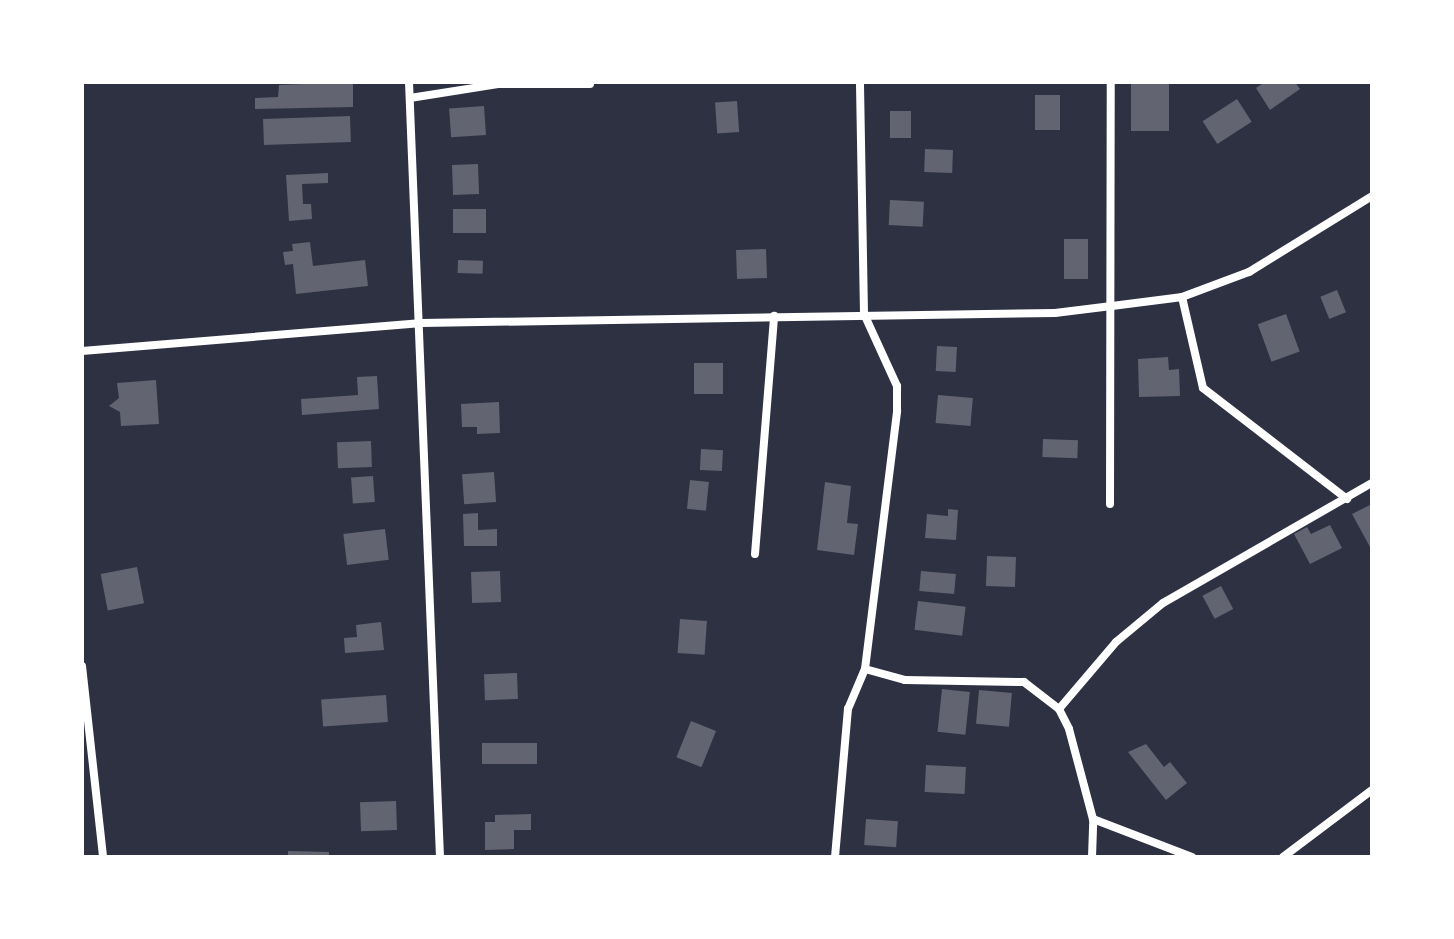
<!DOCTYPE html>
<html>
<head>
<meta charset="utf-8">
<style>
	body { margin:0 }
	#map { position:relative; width:1454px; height:939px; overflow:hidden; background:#2d3142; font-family:"Exo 2",sans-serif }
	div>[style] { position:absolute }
	.building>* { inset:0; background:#626471; transform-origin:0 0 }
	.minor>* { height:8px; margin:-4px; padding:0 4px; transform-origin:4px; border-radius:4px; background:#fff }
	span { translate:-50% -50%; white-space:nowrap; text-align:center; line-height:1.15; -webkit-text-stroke:6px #fff; paint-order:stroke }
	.frame { position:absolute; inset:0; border:84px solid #fff; pointer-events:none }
</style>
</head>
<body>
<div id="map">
	<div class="building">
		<div style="clip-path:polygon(353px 82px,353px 107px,255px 109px,255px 98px,278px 97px,279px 85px)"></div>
		<div style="left:1131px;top:82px;width:38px;height:49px"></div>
		<div style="clip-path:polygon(1265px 82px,1295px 82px,1300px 89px,1270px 110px,1256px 88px)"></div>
		<div style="left:1035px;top:95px;width:25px;height:35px"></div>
		<div style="left:1237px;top:99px;width:27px;height:41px;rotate:57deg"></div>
		<div style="left:737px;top:101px;width:31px;height:22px;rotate:86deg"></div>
		<div style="left:484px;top:106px;width:29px;height:35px;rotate:86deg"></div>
		<div style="left:890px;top:111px;width:21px;height:27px"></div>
		<div style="left:350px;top:116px;width:26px;height:87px;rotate:88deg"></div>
		<div style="left:925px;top:149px;width:28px;height:23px;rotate:2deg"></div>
		<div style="left:478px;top:164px;width:30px;height:26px;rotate:88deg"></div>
		<div style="clip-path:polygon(328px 173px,328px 183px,302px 184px,303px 204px,311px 204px,312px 219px,289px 221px,286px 175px)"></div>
		<div style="left:890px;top:200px;width:34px;height:25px;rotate:3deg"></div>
		<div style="left:486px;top:209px;width:24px;height:33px;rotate:90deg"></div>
		<div style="left:1064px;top:239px;width:24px;height:40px"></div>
		<div style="clip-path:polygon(310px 242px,313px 266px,365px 260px,368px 286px,296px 294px,293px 264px,285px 265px,283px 252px,293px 251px,292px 244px)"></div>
		<div style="left:766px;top:249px;width:29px;height:30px;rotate:88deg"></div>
		<div style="left:458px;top:260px;width:25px;height:13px;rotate:2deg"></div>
		<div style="left:1337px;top:290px;width:24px;height:18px;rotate:68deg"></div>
		<div style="left:1286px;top:314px;width:40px;height:30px;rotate:70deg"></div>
		<div style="left:937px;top:346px;width:20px;height:25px;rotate:3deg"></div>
		<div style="clip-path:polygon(1168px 357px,1169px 370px,1179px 369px,1180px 396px,1139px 397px,1138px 359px)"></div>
		<div style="left:694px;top:363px;width:29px;height:31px"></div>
		<div style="clip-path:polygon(377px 376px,379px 409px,302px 415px,301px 399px,358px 395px,357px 377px)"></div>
		<div style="clip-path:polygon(156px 380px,159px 424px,121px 426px,120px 412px,109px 406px,119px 398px,117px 383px)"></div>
		<div style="left:938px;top:395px;width:35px;height:28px;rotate:5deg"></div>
		<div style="clip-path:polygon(499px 402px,500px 433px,477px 434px,477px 427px,462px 427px,461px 404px)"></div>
		<div style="left:1043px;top:439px;width:35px;height:18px;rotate:2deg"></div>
		<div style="left:371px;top:441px;width:26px;height:34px;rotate:88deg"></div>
		<div style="left:701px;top:449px;width:22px;height:21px;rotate:3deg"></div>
		<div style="left:494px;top:472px;width:30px;height:32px;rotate:86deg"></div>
		<div style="left:373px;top:476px;width:26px;height:22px;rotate:86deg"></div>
		<div style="left:690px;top:480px;width:19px;height:29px;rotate:6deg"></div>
		<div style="clip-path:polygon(825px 482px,851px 486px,847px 523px,858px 524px,854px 555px,817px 550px)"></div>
		<div style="clip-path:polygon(1372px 504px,1372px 546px,1370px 547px,1352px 514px)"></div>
		<div style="clip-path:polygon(948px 509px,958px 510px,956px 540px,925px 538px,927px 514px,948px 516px)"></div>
		<div style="clip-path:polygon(478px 513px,478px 530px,497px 529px,497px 546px,464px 546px,463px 514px)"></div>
		<div style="clip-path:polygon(1330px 525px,1342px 548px,1310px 564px,1294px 534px,1307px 527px,1311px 534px)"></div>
		<div style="left:385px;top:529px;width:31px;height:42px;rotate:83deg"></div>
		<div style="left:987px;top:556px;width:29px;height:30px;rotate:2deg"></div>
		<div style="left:137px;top:567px;width:37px;height:37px;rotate:79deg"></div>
		<div style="left:500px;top:571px;width:31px;height:29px;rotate:88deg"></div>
		<div style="left:921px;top:571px;width:35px;height:20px;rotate:5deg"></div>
		<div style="left:1221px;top:586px;width:26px;height:21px;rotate:62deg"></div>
		<div style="left:918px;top:601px;width:48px;height:29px;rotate:7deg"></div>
		<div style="left:680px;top:619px;width:27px;height:34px;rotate:4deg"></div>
		<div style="clip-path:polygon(381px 622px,384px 650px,345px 653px,344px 638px,357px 637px,356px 625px)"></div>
		<div style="left:517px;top:673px;width:26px;height:33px;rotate:88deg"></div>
		<div style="left:942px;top:689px;width:28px;height:43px;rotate:6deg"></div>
		<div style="left:979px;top:690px;width:33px;height:34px;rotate:5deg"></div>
		<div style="left:386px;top:695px;width:27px;height:65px;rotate:86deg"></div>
		<div style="left:691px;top:721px;width:27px;height:39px;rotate:22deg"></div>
		<div style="left:482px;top:743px;width:55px;height:21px"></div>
		<div style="clip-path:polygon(1146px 744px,1164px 767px,1170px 762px,1187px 783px,1166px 800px,1128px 752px)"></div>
		<div style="left:926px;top:765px;width:40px;height:27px;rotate:3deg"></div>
		<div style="left:396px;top:801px;width:29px;height:36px;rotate:88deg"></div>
		<div style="clip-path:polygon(531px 814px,531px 830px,514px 830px,514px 849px,485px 850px,485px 822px,495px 822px,495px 815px)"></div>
		<div style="left:866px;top:819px;width:32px;height:26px;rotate:4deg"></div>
		<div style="clip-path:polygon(288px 851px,329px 852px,329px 857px,288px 857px)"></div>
	</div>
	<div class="minor">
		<div style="left:409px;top:82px;width:776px;rotate:87.71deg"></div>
		<div style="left:410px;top:98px;width:89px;rotate:-9deg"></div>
		<div style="left:498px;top:84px;width:92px"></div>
		<div style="left:1182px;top:297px;width:93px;rotate:77deg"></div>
		<div style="left:1203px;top:388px;width:182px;rotate:37.6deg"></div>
		<div style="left:82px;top:351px;width:341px;rotate:-4.7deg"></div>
		<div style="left:422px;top:323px;width:633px;rotate:-0.91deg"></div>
		<div style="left:1055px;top:313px;width:57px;rotate:-7deg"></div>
		<div style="left:1112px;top:306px;width:71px;rotate:-7.3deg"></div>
		<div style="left:1182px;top:297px;width:72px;rotate:-20.5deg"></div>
		<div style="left:1249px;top:272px;width:145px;rotate:-31.7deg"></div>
		<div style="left:1110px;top:504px;width:422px;rotate:-89.9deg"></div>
		<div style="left:755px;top:554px;width:239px;rotate:-85.4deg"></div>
		<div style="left:82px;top:666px;width:192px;rotate:83.7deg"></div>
		<div style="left:865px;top:669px;width:41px;rotate:15.4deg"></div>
		<div style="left:905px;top:680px;width:119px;rotate:1deg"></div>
		<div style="left:1024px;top:682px;width:44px;rotate:37.6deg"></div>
		<div style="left:1059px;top:709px;width:22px;rotate:63deg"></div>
		<div style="left:1069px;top:729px;width:93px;rotate:75.1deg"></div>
		<div style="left:1093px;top:819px;width:106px;rotate:21deg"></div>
		<div style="left:1059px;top:709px;width:88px;rotate:-49.6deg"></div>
		<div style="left:1116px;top:642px;width:61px;rotate:-39.7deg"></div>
		<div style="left:1163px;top:603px;width:241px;rotate:-29.9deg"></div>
		<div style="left:835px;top:857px;width:149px;rotate:-85deg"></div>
		<div style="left:848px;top:709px;width:43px;rotate:-67deg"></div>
		<div style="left:865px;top:669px;width:260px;rotate:-82.9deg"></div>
		<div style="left:897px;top:411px;width:25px;rotate:-90deg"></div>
		<div style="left:897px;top:386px;width:79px;rotate:-114.6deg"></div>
		<div style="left:864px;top:314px;width:232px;rotate:-91deg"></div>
		<div style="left:1092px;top:857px;width:38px;rotate:-88deg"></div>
		<div style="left:1283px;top:857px;width:111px;rotate:-37deg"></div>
	</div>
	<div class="frame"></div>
</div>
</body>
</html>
